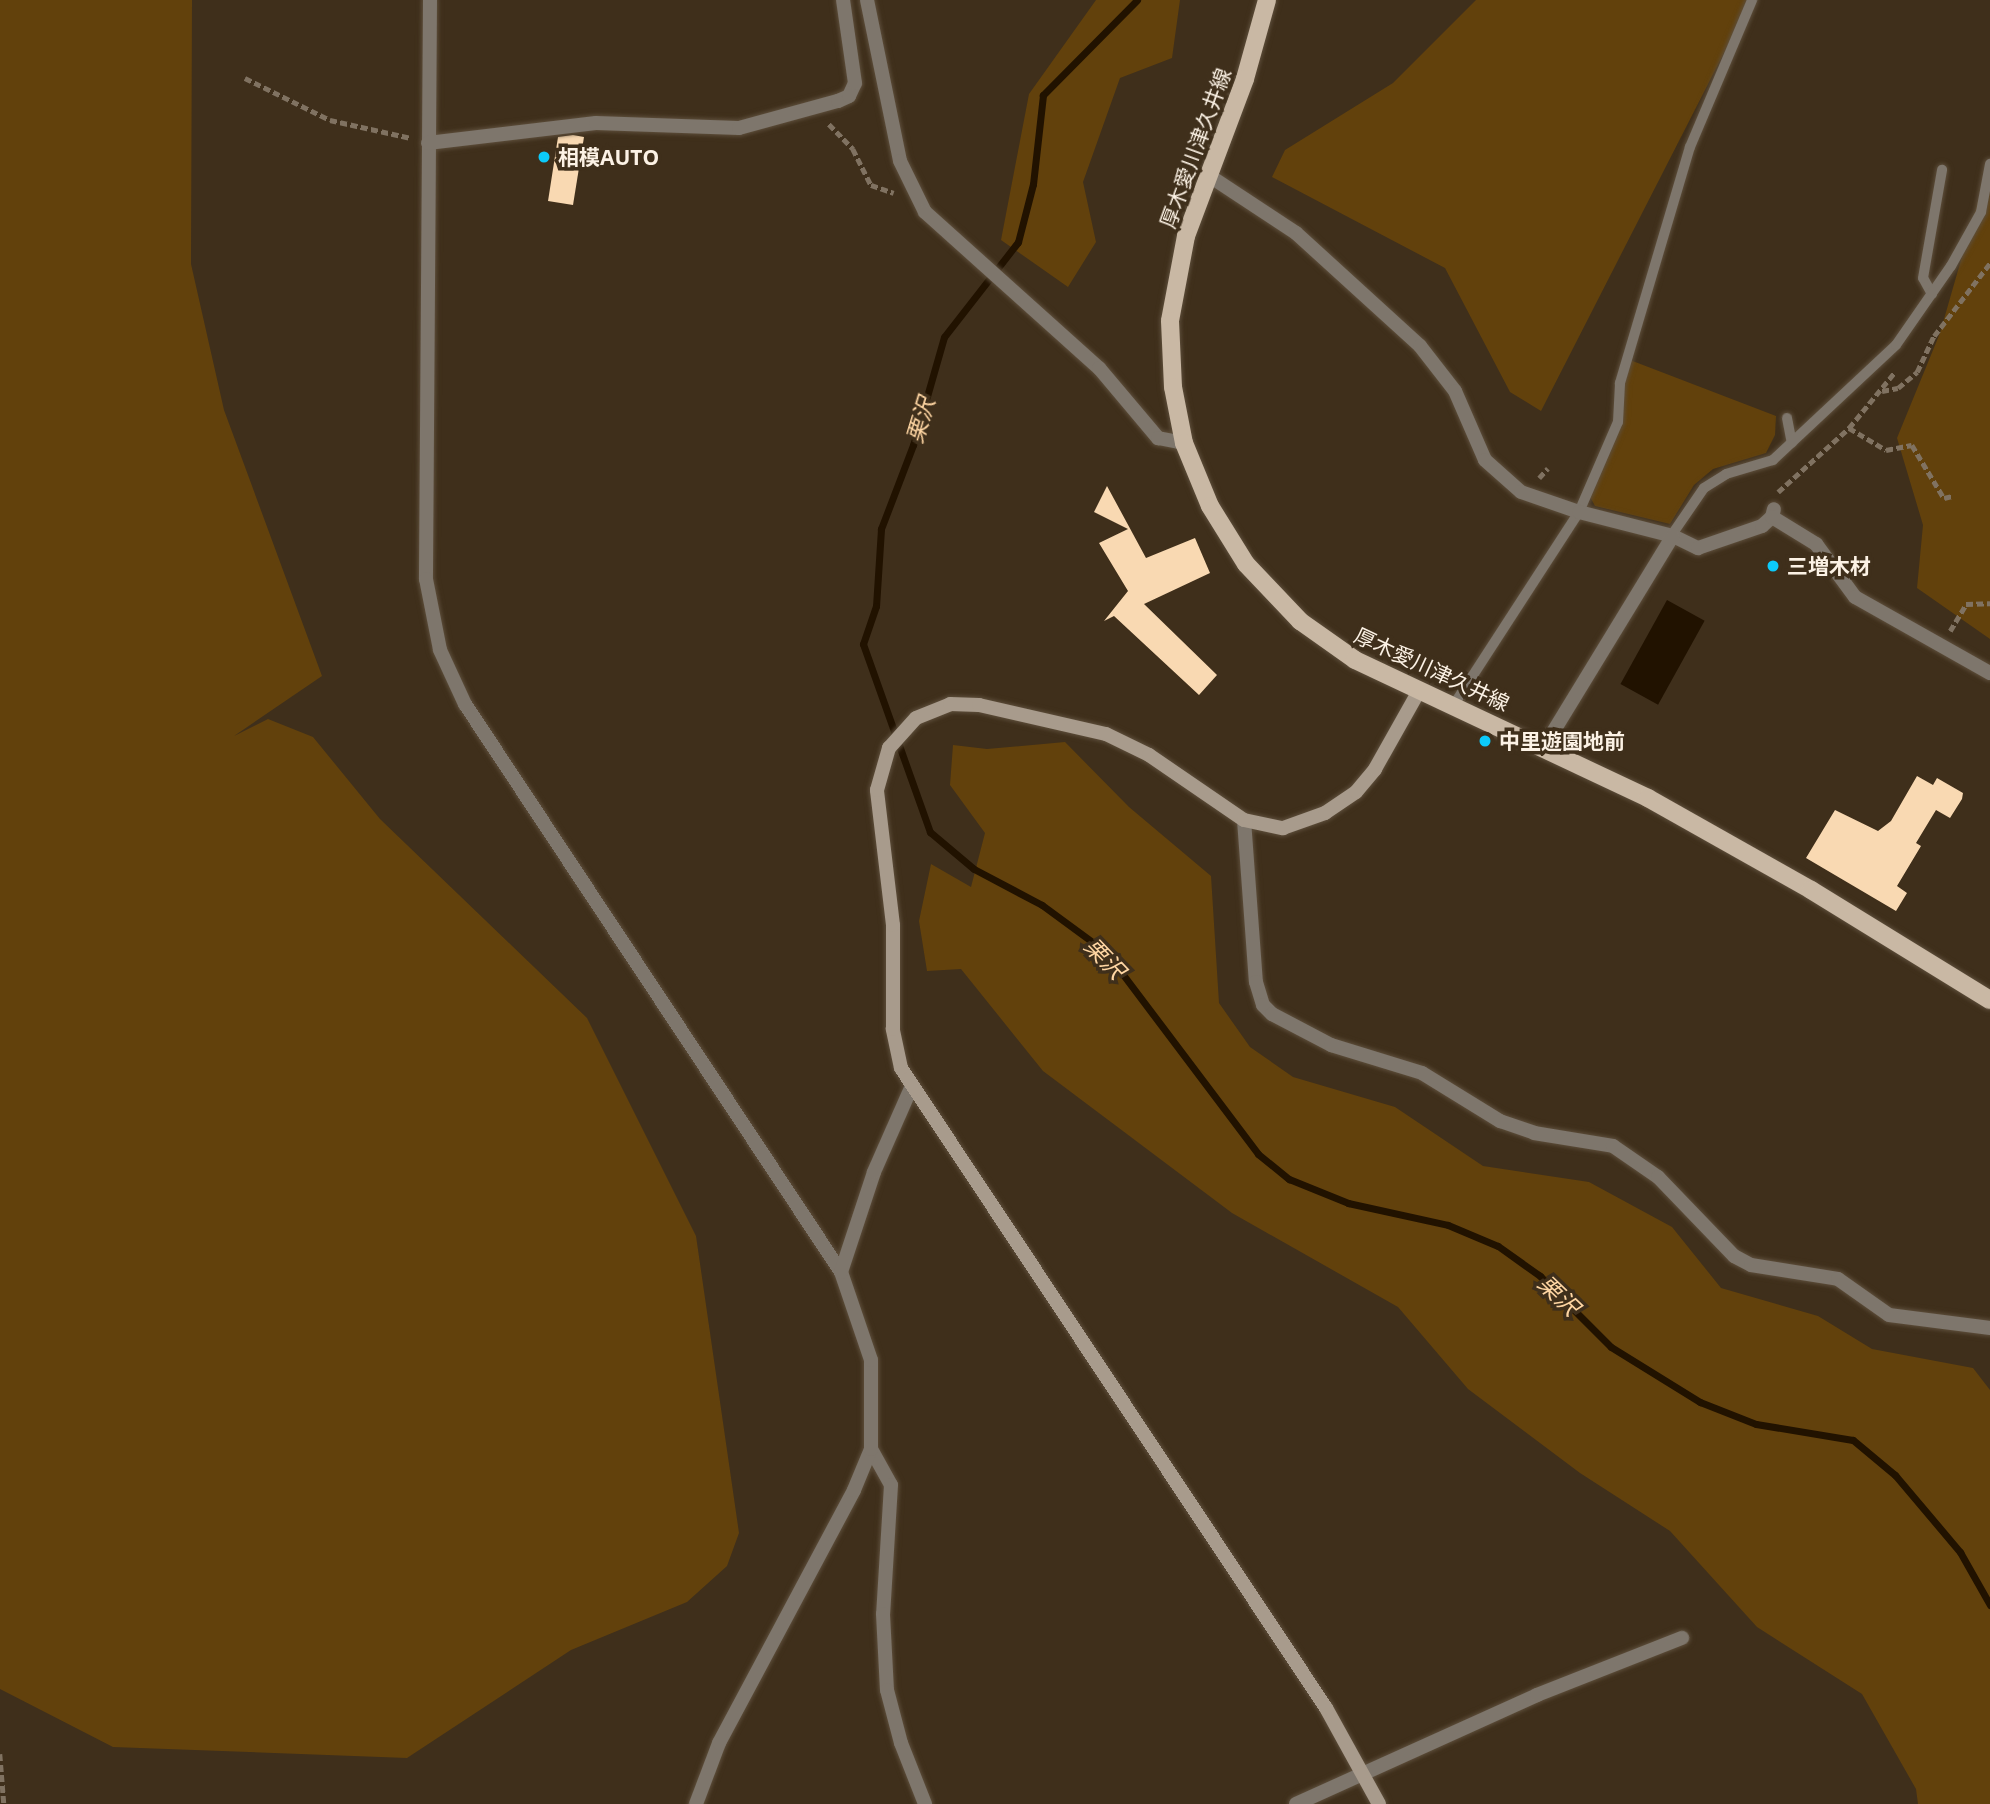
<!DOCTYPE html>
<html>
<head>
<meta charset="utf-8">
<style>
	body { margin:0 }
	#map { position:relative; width:1990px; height:1804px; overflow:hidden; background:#3f2f1b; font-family:"Open Sans","Noto Sans JP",sans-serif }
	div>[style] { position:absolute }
	.green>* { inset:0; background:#62410c }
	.water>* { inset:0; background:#211200; transform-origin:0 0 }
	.stream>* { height:7px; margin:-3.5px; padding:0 3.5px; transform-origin:3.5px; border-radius:3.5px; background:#211200 }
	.building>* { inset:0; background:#f9d9b2 }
	.path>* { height:4.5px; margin-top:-2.25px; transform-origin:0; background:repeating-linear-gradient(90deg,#807261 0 7px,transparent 0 10.5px) }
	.roads { filter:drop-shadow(0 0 2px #5d4e3b) drop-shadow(0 0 2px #5d4e3b) }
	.lane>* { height:10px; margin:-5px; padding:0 5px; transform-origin:5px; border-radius:5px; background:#7e766c }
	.street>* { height:14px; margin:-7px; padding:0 7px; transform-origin:7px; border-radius:7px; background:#7e766c }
	.secondary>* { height:14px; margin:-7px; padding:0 7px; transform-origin:7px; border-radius:7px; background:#a89b8c }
	.primary>* { height:18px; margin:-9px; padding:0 9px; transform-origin:9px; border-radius:9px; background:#c9b8a4 }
	.dots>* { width:19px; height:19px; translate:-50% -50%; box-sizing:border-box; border:4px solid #3f2f1b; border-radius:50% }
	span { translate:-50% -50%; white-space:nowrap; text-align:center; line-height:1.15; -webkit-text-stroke:7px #3f2f1b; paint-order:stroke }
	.street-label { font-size:21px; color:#fcf2e5 }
	.poi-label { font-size:21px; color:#fcf2e5; font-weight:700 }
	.left { translate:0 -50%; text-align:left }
	.water-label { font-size:23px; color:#ffd6a3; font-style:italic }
</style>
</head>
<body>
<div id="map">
	<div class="green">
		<div style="clip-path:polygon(0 0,192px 0,191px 264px,224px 410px,322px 676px,234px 736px,268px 719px,313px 737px,380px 819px,587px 1018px,696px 1236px,739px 1533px,727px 1566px,687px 1602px,571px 1650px,407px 1758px,113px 1747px,0 1689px)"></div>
		<div style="clip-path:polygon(1096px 0,1180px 0,1172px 58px,1120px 78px,1083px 182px,1096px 242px,1068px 287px,1001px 240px,1029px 94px)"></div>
		<div style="clip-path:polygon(1476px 0,1751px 0,1541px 411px,1510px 392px,1445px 268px,1272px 177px,1285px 150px,1393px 83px)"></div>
		<div style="clip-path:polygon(1990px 159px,1990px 639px,1917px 588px,1923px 525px,1897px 438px,1940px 333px)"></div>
		<div style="clip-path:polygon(1630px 360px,1776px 416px,1775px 435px,1766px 453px,1713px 469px,1694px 485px,1670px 524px,1595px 506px,1589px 495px,1600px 470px)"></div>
		<div style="clip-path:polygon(1065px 742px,1129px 807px,1211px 876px,1219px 1003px,1250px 1047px,1293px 1077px,1395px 1107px,1483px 1166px,1589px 1182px,1672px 1227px,1721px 1288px,1818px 1316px,1872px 1349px,1973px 1368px,1990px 1390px,1990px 1804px,1918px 1804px,1916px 1789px,1862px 1694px,1757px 1627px,1670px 1531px,1580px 1473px,1468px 1389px,1398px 1307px,1232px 1213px,1043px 1071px,961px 969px,927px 971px,919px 921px,931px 864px,971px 887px,985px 833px,950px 785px,953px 745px,987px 749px)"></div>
	</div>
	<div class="water">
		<div style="left:1667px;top:600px;width:43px;height:96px;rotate:29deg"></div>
	</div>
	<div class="stream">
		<div style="left:1137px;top:0;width:134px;rotate:134.7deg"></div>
		<div style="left:1043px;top:95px;width:90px;rotate:96.4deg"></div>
		<div style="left:1033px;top:184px;width:60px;rotate:104.5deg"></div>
		<div style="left:1018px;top:242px;width:120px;rotate:127.9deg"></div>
		<div style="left:944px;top:337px;width:112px;rotate:106deg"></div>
		<div style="left:913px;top:445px;width:90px;rotate:110.9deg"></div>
		<div style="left:881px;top:529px;width:77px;rotate:93.7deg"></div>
		<div style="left:876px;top:606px;width:40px;rotate:108.9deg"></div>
		<div style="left:863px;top:644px;width:200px;rotate:70.4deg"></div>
		<div style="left:930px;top:832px;width:57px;rotate:40.1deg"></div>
		<div style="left:974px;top:869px;width:77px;rotate:27.9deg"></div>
		<div style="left:1042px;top:905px;width:79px;rotate:36.3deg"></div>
		<div style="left:1106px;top:952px;width:253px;rotate:53deg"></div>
		<div style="left:1258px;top:1154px;width:40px;rotate:39deg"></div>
		<div style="left:1289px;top:1179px;width:64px;rotate:22.1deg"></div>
		<div style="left:1348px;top:1203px;width:102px;rotate:12.4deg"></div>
		<div style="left:1448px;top:1225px;width:54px;rotate:22.8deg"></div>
		<div style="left:1498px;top:1246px;width:52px;rotate:35.5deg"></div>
		<div style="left:1540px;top:1276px;width:100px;rotate:45deg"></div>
		<div style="left:1611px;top:1347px;width:105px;rotate:31.7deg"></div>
		<div style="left:1700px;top:1402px;width:60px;rotate:21.4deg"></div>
		<div style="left:1756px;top:1424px;width:98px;rotate:9.4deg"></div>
		<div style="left:1853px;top:1440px;width:55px;rotate:39.8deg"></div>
		<div style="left:1895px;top:1475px;width:101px;rotate:49.8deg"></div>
		<div style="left:1960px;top:1552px;width:61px;rotate:60.5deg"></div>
	</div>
	<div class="building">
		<div style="clip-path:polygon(573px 135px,584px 137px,573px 205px,548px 201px,558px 137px)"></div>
		<div style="clip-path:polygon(1107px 486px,1146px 558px,1195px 538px,1210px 573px,1144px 604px,1217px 675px,1199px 695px,1114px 616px,1104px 621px,1128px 591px,1099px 543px,1128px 529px,1094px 512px)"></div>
		<div style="clip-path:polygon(1917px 776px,1933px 785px,1937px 778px,1963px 793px,1962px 799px,1950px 818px,1936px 810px,1916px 843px,1921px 846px,1897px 886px,1907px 893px,1896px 911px,1806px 858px,1835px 810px,1878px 831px,1891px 821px)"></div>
	</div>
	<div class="path">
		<div style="left:245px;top:78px;width:95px;rotate:26.3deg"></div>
		<div style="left:330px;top:120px;width:83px;rotate:12.5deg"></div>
		<div style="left:829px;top:124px;width:35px;rotate:46deg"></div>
		<div style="left:853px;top:149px;width:40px;rotate:63.4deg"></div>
		<div style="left:871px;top:185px;width:24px;rotate:19deg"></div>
		<div style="left:1882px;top:391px;width:16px;rotate:-11deg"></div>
		<div style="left:1898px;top:388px;width:25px;rotate:-40deg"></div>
		<div style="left:1917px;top:372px;width:40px;rotate:-65deg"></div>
		<div style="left:1934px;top:336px;width:92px;rotate:-52.5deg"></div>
		<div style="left:1849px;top:428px;width:43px;rotate:30.7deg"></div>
		<div style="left:1886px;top:450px;width:26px;rotate:-11deg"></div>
		<div style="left:1912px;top:445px;width:62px;rotate:58.9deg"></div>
		<div style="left:1944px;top:498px;width:8px;rotate:-14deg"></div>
		<div style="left:1539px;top:478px;width:13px;rotate:-48deg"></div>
		<div style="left:1778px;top:492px;width:96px;rotate:-42deg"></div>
		<div style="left:1849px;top:428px;width:71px;rotate:-50.7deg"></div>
		<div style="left:1950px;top:631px;width:31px;rotate:-59deg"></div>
		<div style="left:1966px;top:604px;width:24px;rotate:-2deg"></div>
		<div style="left:0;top:1754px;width:50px;rotate:85.4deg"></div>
	</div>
	<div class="roads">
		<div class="lane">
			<div style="left:1932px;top:294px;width:18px;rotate:-119deg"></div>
			<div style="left:1923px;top:278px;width:110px;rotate:-80deg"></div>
			<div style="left:1787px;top:418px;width:25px;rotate:79deg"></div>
			<div style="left:1671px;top:536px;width:58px;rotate:-55.5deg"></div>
			<div style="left:1704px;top:488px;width:26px;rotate:-32deg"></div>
			<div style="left:1726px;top:474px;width:49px;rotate:-16.6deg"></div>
			<div style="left:1773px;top:460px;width:168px;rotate:-43.1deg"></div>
			<div style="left:1896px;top:345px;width:96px;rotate:-55.2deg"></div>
			<div style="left:1951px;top:266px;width:62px;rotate:-60.9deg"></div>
			<div style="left:1981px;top:212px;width:49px;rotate:-79.4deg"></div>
			<div style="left:1453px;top:706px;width:231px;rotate:-57deg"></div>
			<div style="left:1579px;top:512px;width:98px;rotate:-66.6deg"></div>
			<div style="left:1618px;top:422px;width:39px;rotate:-87deg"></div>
			<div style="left:1620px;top:383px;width:246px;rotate:-73.5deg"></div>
			<div style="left:1690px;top:147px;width:160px;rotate:-67.1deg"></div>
		</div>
		<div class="street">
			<div style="left:430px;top:0;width:579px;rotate:90.4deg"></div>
			<div style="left:426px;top:579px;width:72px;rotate:78.8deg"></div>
			<div style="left:440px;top:650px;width:60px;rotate:65.2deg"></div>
			<div style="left:465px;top:704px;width:681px;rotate:56.5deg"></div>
			<div style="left:867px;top:0;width:164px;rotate:78.4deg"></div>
			<div style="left:900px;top:161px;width:57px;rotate:63.9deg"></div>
			<div style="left:925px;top:212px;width:234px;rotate:41.9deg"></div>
			<div style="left:1099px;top:368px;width:92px;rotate:49.9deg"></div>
			<div style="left:1158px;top:438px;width:26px;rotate:11deg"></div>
			<div style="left:428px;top:143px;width:169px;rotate:-6.8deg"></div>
			<div style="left:596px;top:123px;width:143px;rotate:2deg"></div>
			<div style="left:739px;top:128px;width:103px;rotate:-15.3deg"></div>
			<div style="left:838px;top:101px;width:12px;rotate:-24deg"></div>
			<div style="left:849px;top:96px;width:14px;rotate:-65deg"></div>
			<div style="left:855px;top:83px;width:84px;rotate:-98.2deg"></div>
			<div style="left:1208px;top:175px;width:105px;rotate:33.4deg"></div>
			<div style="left:1296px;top:233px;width:168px;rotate:42.3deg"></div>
			<div style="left:1420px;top:346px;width:57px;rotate:52.1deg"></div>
			<div style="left:1455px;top:391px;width:75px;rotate:66.5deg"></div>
			<div style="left:1485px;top:460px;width:48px;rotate:41.6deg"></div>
			<div style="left:1521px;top:492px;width:61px;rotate:19deg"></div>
			<div style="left:1579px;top:512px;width:97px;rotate:14.3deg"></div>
			<div style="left:1673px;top:536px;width:28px;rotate:26deg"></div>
			<div style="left:1698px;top:548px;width:68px;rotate:-19deg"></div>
			<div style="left:1762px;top:526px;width:13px;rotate:-42deg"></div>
			<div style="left:1772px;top:517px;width:8px;rotate:-76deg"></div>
			<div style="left:1772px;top:517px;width:52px;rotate:31.5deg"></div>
			<div style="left:1816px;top:544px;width:66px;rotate:53.7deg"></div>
			<div style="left:1855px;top:597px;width:155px;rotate:29.4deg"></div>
			<div style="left:1544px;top:747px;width:247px;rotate:-58.6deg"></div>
			<div style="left:1244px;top:820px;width:162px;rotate:85.8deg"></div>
			<div style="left:1256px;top:982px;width:24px;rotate:73deg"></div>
			<div style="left:1263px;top:1005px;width:13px;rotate:45deg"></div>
			<div style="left:1272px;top:1014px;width:67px;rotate:27.7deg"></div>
			<div style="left:1331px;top:1045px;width:95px;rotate:17.1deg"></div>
			<div style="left:1422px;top:1073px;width:92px;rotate:31.6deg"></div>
			<div style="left:1500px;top:1121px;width:36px;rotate:19deg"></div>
			<div style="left:1534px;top:1133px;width:80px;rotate:9.3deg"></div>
			<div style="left:1613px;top:1146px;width:55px;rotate:34.6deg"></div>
			<div style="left:1658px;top:1177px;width:110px;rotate:46.1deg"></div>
			<div style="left:1734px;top:1256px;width:19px;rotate:28deg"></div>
			<div style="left:1751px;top:1265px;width:88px;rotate:9.1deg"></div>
			<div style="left:1838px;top:1279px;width:62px;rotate:35.2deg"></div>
			<div style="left:1889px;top:1315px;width:102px;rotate:7.3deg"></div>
			<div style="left:871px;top:1449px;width:41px;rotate:60.9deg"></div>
			<div style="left:891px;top:1485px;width:129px;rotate:93.5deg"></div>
			<div style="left:883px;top:1614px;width:76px;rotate:87deg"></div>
			<div style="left:887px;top:1690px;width:55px;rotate:75.2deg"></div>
			<div style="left:901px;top:1743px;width:66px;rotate:68.5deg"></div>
			<div style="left:696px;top:1804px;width:65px;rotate:-69.3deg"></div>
			<div style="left:719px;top:1743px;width:287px;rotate:-61.9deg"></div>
			<div style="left:854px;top:1490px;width:44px;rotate:-67.5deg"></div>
			<div style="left:871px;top:1449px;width:89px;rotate:-90deg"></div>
			<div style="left:871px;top:1360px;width:93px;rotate:-108.8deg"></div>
			<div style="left:841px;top:1272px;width:105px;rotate:-71.7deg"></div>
			<div style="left:874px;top:1172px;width:92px;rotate:-66.2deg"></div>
			<div style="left:1296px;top:1804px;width:265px;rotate:-24.3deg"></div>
			<div style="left:1537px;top:1695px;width:156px;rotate:-21.5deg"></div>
		</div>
		<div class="secondary">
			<div style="left:1379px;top:1804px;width:110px;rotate:-118.9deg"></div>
			<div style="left:1326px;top:1708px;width:768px;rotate:-123.59deg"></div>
			<div style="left:901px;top:1068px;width:40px;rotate:-102deg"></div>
			<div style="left:893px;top:1029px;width:104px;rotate:-90deg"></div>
			<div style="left:893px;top:925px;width:136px;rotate:-96.8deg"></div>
			<div style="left:877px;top:790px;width:44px;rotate:-74.1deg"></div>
			<div style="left:889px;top:748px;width:40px;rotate:-48deg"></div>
			<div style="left:916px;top:718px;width:37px;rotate:-22deg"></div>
			<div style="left:950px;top:704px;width:29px;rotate:2deg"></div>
			<div style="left:979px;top:705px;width:130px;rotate:12.9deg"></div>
			<div style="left:1106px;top:734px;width:48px;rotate:26deg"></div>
			<div style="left:1149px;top:755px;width:115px;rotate:34.4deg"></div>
			<div style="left:1244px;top:820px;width:40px;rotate:12deg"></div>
			<div style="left:1283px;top:828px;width:45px;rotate:-19.7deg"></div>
			<div style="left:1325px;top:813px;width:37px;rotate:-34deg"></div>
			<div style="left:1356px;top:792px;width:30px;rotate:-50deg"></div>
			<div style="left:1375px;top:769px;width:90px;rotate:-60.6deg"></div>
		</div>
		<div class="primary">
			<div style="left:1267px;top:0;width:82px;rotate:105.6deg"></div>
			<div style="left:1245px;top:79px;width:168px;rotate:110.6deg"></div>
			<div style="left:1186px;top:236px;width:86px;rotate:100.7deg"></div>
			<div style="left:1170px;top:321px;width:66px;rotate:87.4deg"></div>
			<div style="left:1173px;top:387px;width:57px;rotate:78.9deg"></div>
			<div style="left:1184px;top:443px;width:68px;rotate:67.6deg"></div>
			<div style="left:1210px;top:506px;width:68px;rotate:58.2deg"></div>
			<div style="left:1246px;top:564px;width:79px;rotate:46.5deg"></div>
			<div style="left:1300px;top:621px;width:67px;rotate:35.3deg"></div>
			<div style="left:1355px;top:660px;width:324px;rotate:25.2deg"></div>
			<div style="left:1648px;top:798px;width:187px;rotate:29.4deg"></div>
			<div style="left:1811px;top:890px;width:210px;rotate:31.6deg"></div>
		</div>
	</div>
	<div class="dots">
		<div style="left:544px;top:157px;background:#0ccafa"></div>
		<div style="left:1773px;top:566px;background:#0ccafa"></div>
		<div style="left:1485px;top:741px;background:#0ccafa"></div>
	</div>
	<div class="street-label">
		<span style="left:1195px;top:148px;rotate:-70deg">厚木愛川津久井線</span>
		<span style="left:1432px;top:669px;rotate:25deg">厚木愛川津久井線</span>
	</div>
	<div class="poi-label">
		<span class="left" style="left:558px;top:157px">相模AUTO</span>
		<span class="left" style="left:1787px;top:566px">三増木材</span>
		<span class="left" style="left:1499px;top:741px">中里遊園地前</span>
	</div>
	<div class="water-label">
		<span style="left:920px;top:420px;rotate:-73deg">栗沢</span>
		<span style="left:1105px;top:958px;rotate:46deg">栗沢</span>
		<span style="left:1559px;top:1295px;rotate:44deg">栗沢</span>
	</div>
</div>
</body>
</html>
